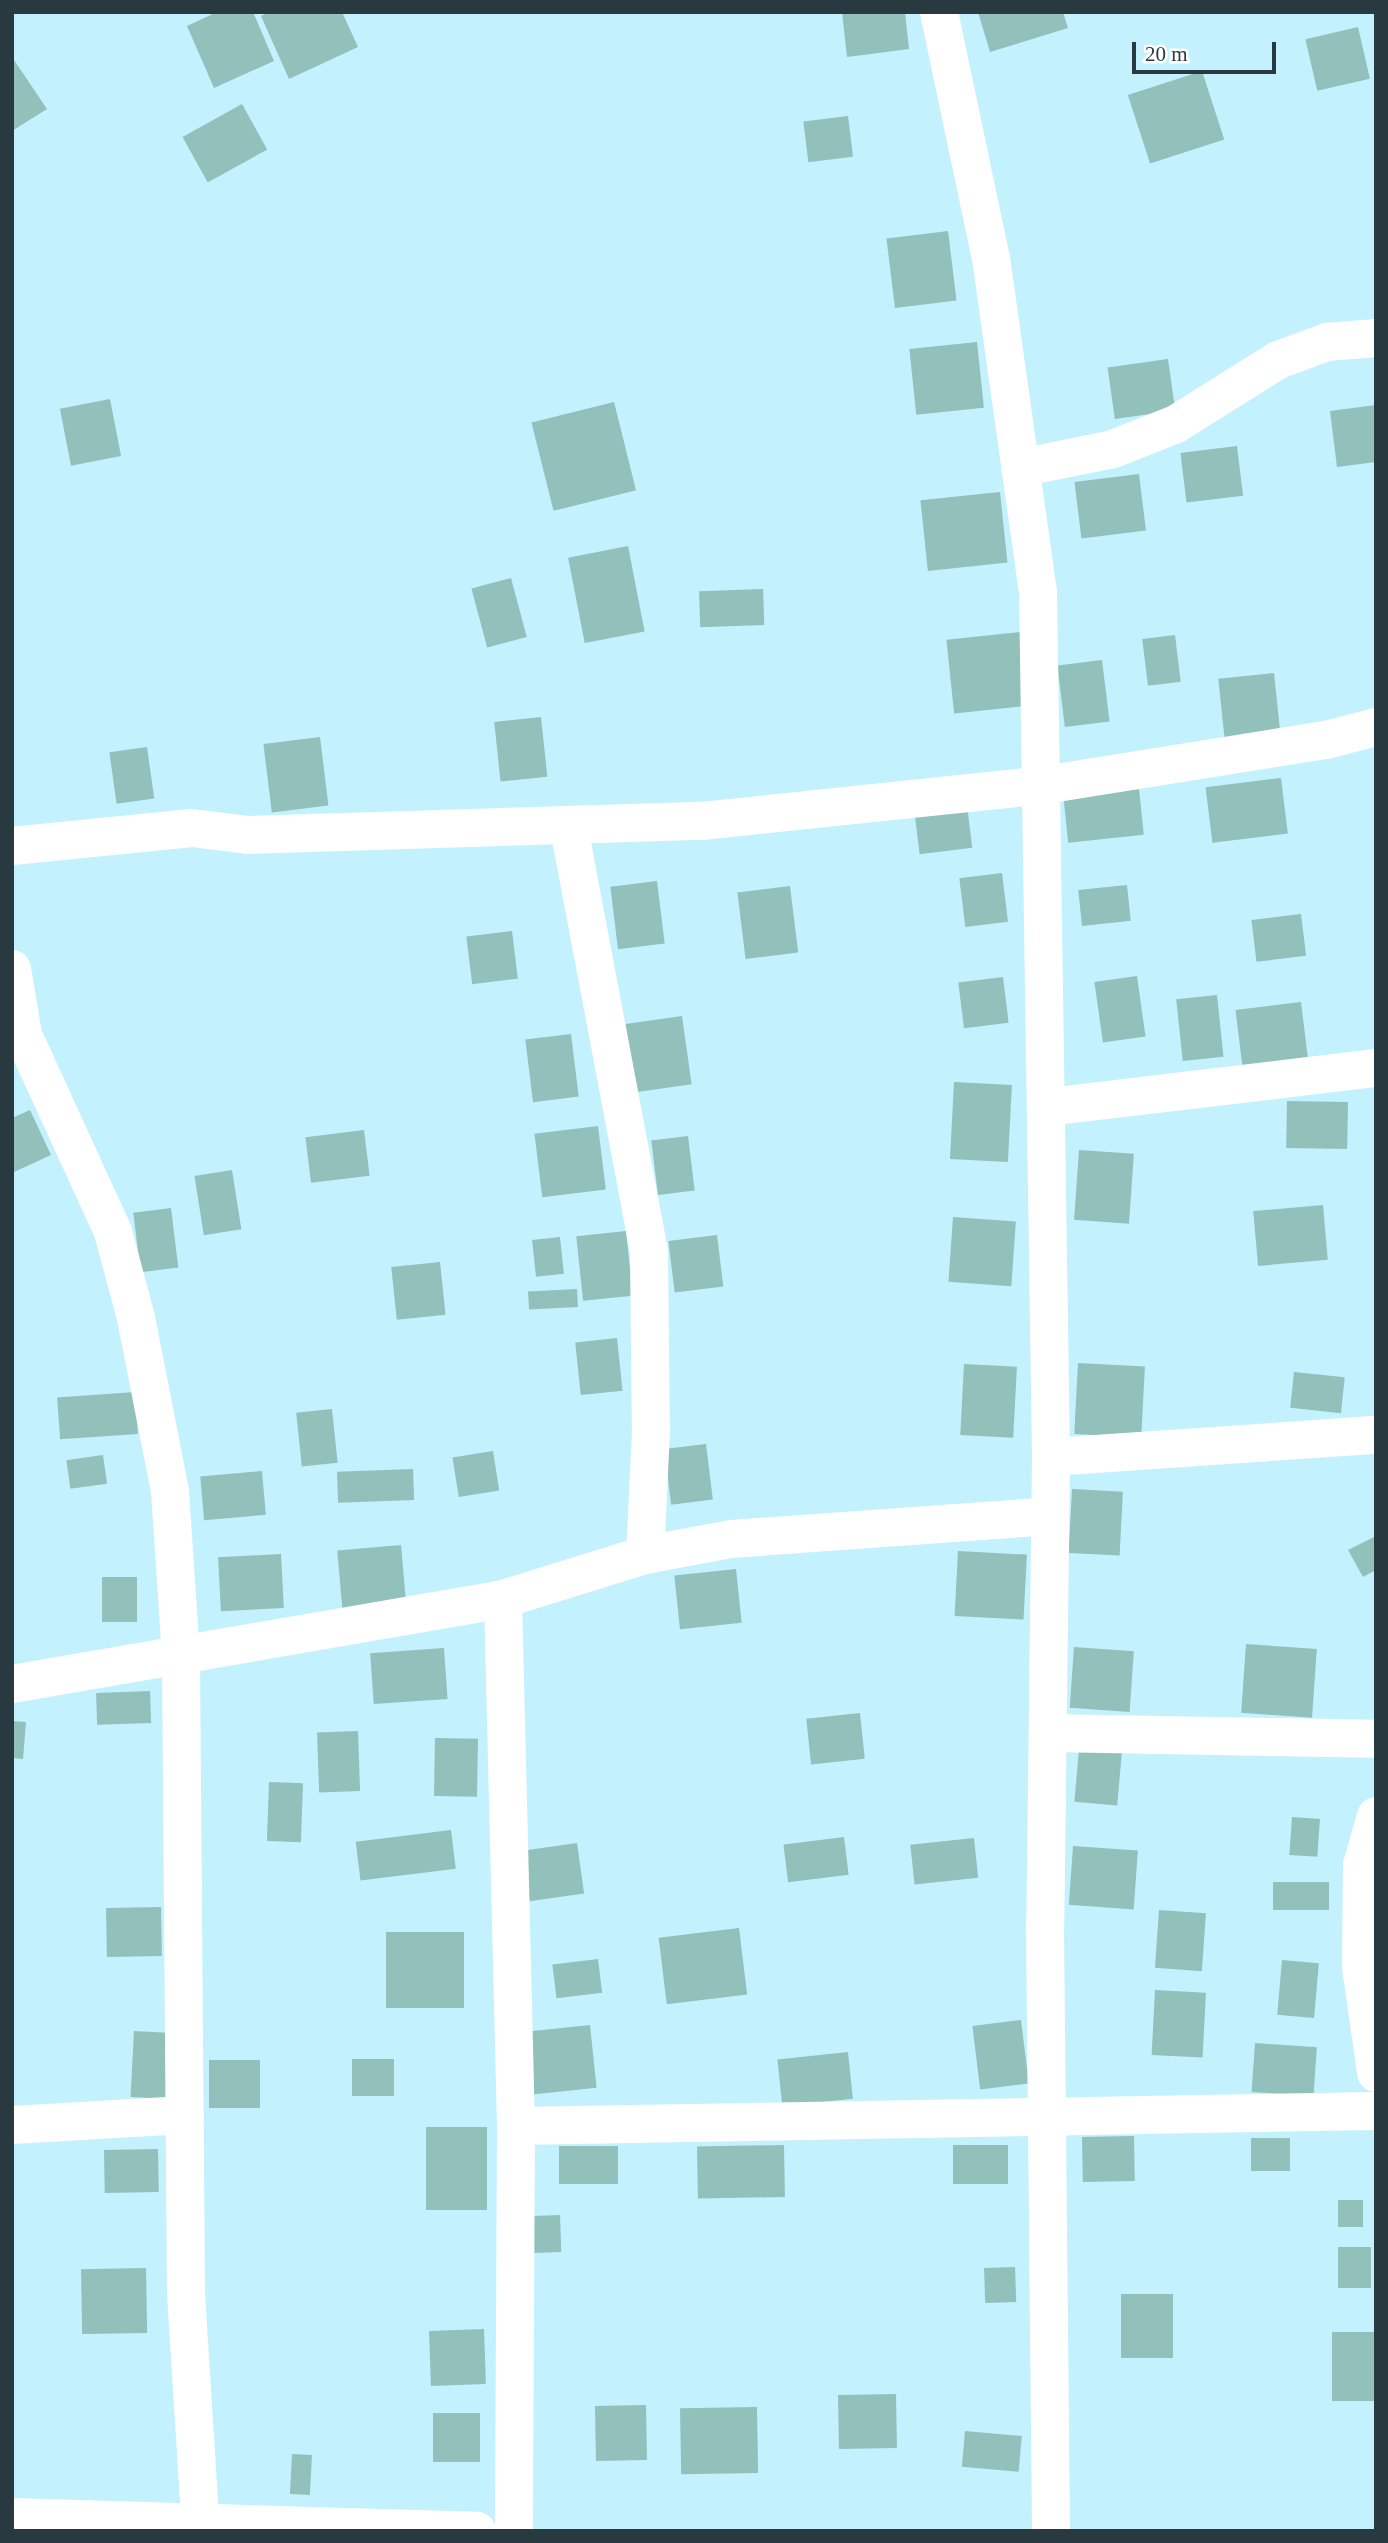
<!DOCTYPE html>
<html>
<head>
<meta charset="utf-8">
<style>
	body { margin:0 }
	#map { position:relative; width:1388px; height:2543px; overflow:hidden; background:#c4f1fe; font-family:"Times New Roman",serif }
	div>[style] { position:absolute }
	.building>* { inset:0; background:#92c0bb; transform-origin:0 0 }
	.minor>* { height:38px; margin:-19px; padding:0 19px; transform-origin:19px; border-radius:19px; background:#fff }
	span { translate:-50% -50%; white-space:nowrap; text-align:center; line-height:1.15; -webkit-text-stroke:5px #fff; paint-order:stroke }
	.frame { position:absolute; inset:0; border:14px solid #283a3f; pointer-events:none }
	.scale { position:absolute; left:1132px; top:42px; width:144px; height:32px; box-sizing:border-box; border:4px solid #283a3f; border-top:0; padding-left:9px; font-size:21px; line-height:24px; white-space:nowrap; color:#283a3f; -webkit-text-stroke:5px #fff; paint-order:stroke }
</style>
</head>
<body>
<div id="map">
	<div class="building">
		<div style="clip-path:polygon(217px 12px,253px 12px,274px 61px,214px 88px,187px 26px)"></div>
		<div style="clip-path:polygon(269px 12px,342px 12px,358px 47px,289px 79px,261px 16px)"></div>
		<div style="clip-path:polygon(842px 12px,905px 12px,909px 49px,847px 57px)"></div>
		<div style="clip-path:polygon(978px 12px,1063px 12px,1068px 28px,990px 52px)"></div>
		<div style="left:1358px;top:27px;width:53px;height:54px;rotate:77deg"></div>
		<div style="clip-path:polygon(12px 57px,47px 109px,12px 131px)"></div>
		<div style="left:1202px;top:71px;width:72px;height:78px;rotate:72deg"></div>
		<div style="left:242px;top:104px;width:52px;height:68px;rotate:61deg"></div>
		<div style="left:848px;top:116px;width:41px;height:45px;rotate:83deg"></div>
		<div style="left:948px;top:231px;width:70px;height:62px;rotate:83deg"></div>
		<div style="left:977px;top:342px;width:66px;height:68px;rotate:84deg"></div>
		<div style="left:1168px;top:359px;width:52px;height:61px;rotate:82deg"></div>
		<div style="left:110px;top:399px;width:58px;height:51px;rotate:79deg"></div>
		<div style="left:614px;top:402px;width:91px;height:85px;rotate:76deg"></div>
		<div style="clip-path:polygon(1376px 405px,1376px 462px,1337px 467px,1330px 411px)"></div>
		<div style="left:1237px;top:446px;width:50px;height:57px;rotate:83deg"></div>
		<div style="left:1139px;top:474px;width:57px;height:65px;rotate:83deg"></div>
		<div style="left:1000px;top:492px;width:71px;height:80px;rotate:84deg"></div>
		<div style="left:628px;top:546px;width:87px;height:61px;rotate:79deg"></div>
		<div style="left:511px;top:578px;width:61px;height:41px;rotate:75deg"></div>
		<div style="left:763px;top:589px;width:36px;height:64px;rotate:88deg"></div>
		<div style="left:1021px;top:632px;width:74px;height:75px;rotate:84deg"></div>
		<div style="left:1175px;top:635px;width:47px;height:33px;rotate:83deg"></div>
		<div style="left:1102px;top:660px;width:62px;height:45px;rotate:83deg"></div>
		<div style="left:1274px;top:673px;width:64px;height:56px;rotate:84deg"></div>
		<div style="left:541px;top:717px;width:60px;height:47px;rotate:84deg"></div>
		<div style="left:320px;top:737px;width:69px;height:57px;rotate:83deg"></div>
		<div style="left:147px;top:747px;width:52px;height:38px;rotate:82deg"></div>
		<div style="left:1281px;top:778px;width:56px;height:76px;rotate:83deg"></div>
		<div style="left:1139px;top:789px;width:46px;height:76px;rotate:84deg"></div>
		<div style="left:967px;top:805px;width:43px;height:53px;rotate:83deg"></div>
		<div style="left:1002px;top:873px;width:49px;height:43px;rotate:83deg"></div>
		<div style="left:657px;top:881px;width:63px;height:47px;rotate:83deg"></div>
		<div style="left:1127px;top:885px;width:36px;height:49px;rotate:84deg"></div>
		<div style="left:790px;top:886px;width:67px;height:53px;rotate:83deg"></div>
		<div style="left:1301px;top:914px;width:42px;height:50px;rotate:83deg"></div>
		<div style="left:512px;top:931px;width:48px;height:46px;rotate:83deg"></div>
		<div style="left:1137px;top:976px;width:61px;height:43px;rotate:82deg"></div>
		<div style="left:1003px;top:977px;width:46px;height:45px;rotate:83deg"></div>
		<div style="left:1217px;top:995px;width:62px;height:41px;rotate:84deg"></div>
		<div style="left:1301px;top:1002px;width:60px;height:66px;rotate:83deg"></div>
		<div style="left:682px;top:1016px;width:69px;height:57px;rotate:82deg"></div>
		<div style="left:571px;top:1034px;width:63px;height:46px;rotate:83deg"></div>
		<div style="left:954px;top:1082px;width:58px;height:77px;rotate:3deg"></div>
		<div style="left:1287px;top:1101px;width:61px;height:47px;rotate:1deg"></div>
		<div style="clip-path:polygon(30px 1110px,51px 1155px,12px 1173px,12px 1118px)"></div>
		<div style="left:598px;top:1126px;width:64px;height:64px;rotate:83deg"></div>
		<div style="left:364px;top:1130px;width:46px;height:59px;rotate:83deg"></div>
		<div style="left:688px;top:1136px;width:55px;height:37px;rotate:83deg"></div>
		<div style="left:1079px;top:1150px;width:55px;height:70px;rotate:4deg"></div>
		<div style="left:232px;top:1170px;width:60px;height:38px;rotate:81deg"></div>
		<div style="left:1323px;top:1205px;width:55px;height:70px;rotate:85deg"></div>
		<div style="left:171px;top:1208px;width:60px;height:38px;rotate:83deg"></div>
		<div style="left:953px;top:1217px;width:63px;height:65px;rotate:4deg"></div>
		<div style="left:626px;top:1231px;width:65px;height:50px;rotate:84deg"></div>
		<div style="left:717px;top:1235px;width:52px;height:49px;rotate:83deg"></div>
		<div style="left:560px;top:1237px;width:37px;height:28px;rotate:84deg"></div>
		<div style="left:440px;top:1262px;width:53px;height:49px;rotate:84deg"></div>
		<div style="left:577px;top:1289px;width:18px;height:49px;rotate:87deg"></div>
		<div style="left:617px;top:1338px;width:53px;height:42px;rotate:84deg"></div>
		<div style="left:1078px;top:1363px;width:67px;height:71px;rotate:3deg"></div>
		<div style="left:964px;top:1364px;width:53px;height:71px;rotate:3deg"></div>
		<div style="left:1294px;top:1372px;width:51px;height:36px;rotate:6deg"></div>
		<div style="left:135px;top:1392px;width:42px;height:78px;rotate:86deg"></div>
		<div style="left:332px;top:1409px;width:54px;height:36px;rotate:84deg"></div>
		<div style="left:706px;top:1444px;width:56px;height:42px;rotate:83deg"></div>
		<div style="left:493px;top:1451px;width:40px;height:41px;rotate:81deg"></div>
		<div style="left:103px;top:1455px;width:29px;height:37px;rotate:82deg"></div>
		<div style="left:413px;top:1469px;width:31px;height:76px;rotate:88deg"></div>
		<div style="left:262px;top:1471px;width:44px;height:62px;rotate:85deg"></div>
		<div style="left:1072px;top:1489px;width:51px;height:64px;rotate:3deg"></div>
		<div style="clip-path:polygon(1376px 1536px,1376px 1570px,1363px 1577px,1348px 1550px)"></div>
		<div style="left:401px;top:1545px;width:60px;height:64px;rotate:85deg"></div>
		<div style="left:958px;top:1551px;width:69px;height:65px;rotate:3deg"></div>
		<div style="left:281px;top:1554px;width:54px;height:63px;rotate:87deg"></div>
		<div style="left:736px;top:1569px;width:54px;height:62px;rotate:84deg"></div>
		<div style="left:102px;top:1577px;width:35px;height:45px"></div>
		<div style="left:1246px;top:1644px;width:71px;height:69px;rotate:4deg"></div>
		<div style="left:1074px;top:1647px;width:60px;height:61px;rotate:4deg"></div>
		<div style="left:444px;top:1648px;width:51px;height:74px;rotate:86deg"></div>
		<div style="left:150px;top:1691px;width:32px;height:54px;rotate:88deg"></div>
		<div style="left:860px;top:1713px;width:46px;height:54px;rotate:84deg"></div>
		<div style="clip-path:polygon(12px 1721px,26px 1722px,23px 1759px,12px 1758px)"></div>
		<div style="left:358px;top:1731px;width:60px;height:41px;rotate:88deg"></div>
		<div style="left:435px;top:1738px;width:43px;height:58px;rotate:1deg"></div>
		<div style="left:1079px;top:1749px;width:43px;height:53px;rotate:5deg"></div>
		<div style="left:269px;top:1782px;width:34px;height:59px;rotate:2deg"></div>
		<div style="left:1292px;top:1817px;width:28px;height:38px;rotate:4deg"></div>
		<div style="left:451px;top:1830px;width:39px;height:96px;rotate:83deg"></div>
		<div style="left:844px;top:1837px;width:38px;height:61px;rotate:83deg"></div>
		<div style="left:974px;top:1838px;width:40px;height:64px;rotate:84deg"></div>
		<div style="left:577px;top:1843px;width:51px;height:55px;rotate:82deg"></div>
		<div style="left:1073px;top:1846px;width:65px;height:59px;rotate:4deg"></div>
		<div style="left:1273px;top:1882px;width:56px;height:28px"></div>
		<div style="left:161px;top:1907px;width:49px;height:55px;rotate:89deg"></div>
		<div style="left:1159px;top:1910px;width:47px;height:58px;rotate:4deg"></div>
		<div style="left:739px;top:1928px;width:67px;height:81px;rotate:83deg"></div>
		<div style="left:386px;top:1932px;width:78px;height:76px"></div>
		<div style="left:598px;top:1959px;width:34px;height:46px;rotate:83deg"></div>
		<div style="left:1282px;top:1960px;width:37px;height:55px;rotate:5deg"></div>
		<div style="left:1155px;top:1990px;width:51px;height:65px;rotate:3deg"></div>
		<div style="left:1021px;top:2020px;width:64px;height:49px;rotate:83deg"></div>
		<div style="left:590px;top:2025px;width:63px;height:67px;rotate:84deg"></div>
		<div style="left:134px;top:2031px;width:38px;height:66px;rotate:3deg"></div>
		<div style="left:1255px;top:2043px;width:62px;height:49px;rotate:4deg"></div>
		<div style="left:848px;top:2052px;width:47px;height:71px;rotate:84deg"></div>
		<div style="left:352px;top:2059px;width:42px;height:37px"></div>
		<div style="left:209px;top:2060px;width:51px;height:48px"></div>
		<div style="left:426px;top:2127px;width:61px;height:83px"></div>
		<div style="left:1134px;top:2136px;width:45px;height:52px;rotate:89deg"></div>
		<div style="left:1251px;top:2138px;width:39px;height:33px"></div>
		<div style="left:784px;top:2145px;width:52px;height:87px;rotate:89deg"></div>
		<div style="left:1008px;top:2145px;width:39px;height:55px;rotate:90deg"></div>
		<div style="left:559px;top:2146px;width:59px;height:38px"></div>
		<div style="left:158px;top:2149px;width:43px;height:54px;rotate:89deg"></div>
		<div style="left:1338px;top:2200px;width:25px;height:27px"></div>
		<div style="left:560px;top:2215px;width:37px;height:27px;rotate:88deg"></div>
		<div style="left:1338px;top:2247px;width:33px;height:41px"></div>
		<div style="left:1015px;top:2267px;width:35px;height:31px;rotate:88deg"></div>
		<div style="left:146px;top:2268px;width:65px;height:65px;rotate:89deg"></div>
		<div style="left:1121px;top:2294px;width:52px;height:64px"></div>
		<div style="left:484px;top:2329px;width:55px;height:55px;rotate:88deg"></div>
		<div style="left:1332px;top:2332px;width:43px;height:69px"></div>
		<div style="left:896px;top:2394px;width:54px;height:58px;rotate:89deg"></div>
		<div style="left:646px;top:2405px;width:55px;height:51px;rotate:89deg"></div>
		<div style="left:757px;top:2407px;width:66px;height:77px;rotate:89deg"></div>
		<div style="left:433px;top:2413px;width:47px;height:49px"></div>
		<div style="left:965px;top:2431px;width:57px;height:36px;rotate:5deg"></div>
		<div style="left:292px;top:2454px;width:20px;height:40px;rotate:3deg"></div>
	</div>
	<div class="minor">
		<div style="left:939px;top:12px;width:251px;rotate:78.1deg"></div>
		<div style="left:991px;top:258px;width:336px;rotate:82deg"></div>
		<div style="left:1038px;top:591px;width:866px;rotate:89.14deg"></div>
		<div style="left:1051px;top:1457px;width:470px;rotate:90.7deg"></div>
		<div style="left:1045px;top:1927px;width:604px;rotate:89.43deg"></div>
		<div style="left:1020px;top:468px;width:95px;rotate:-11.5deg"></div>
		<div style="left:1113px;top:449px;width:68px;rotate:-21.6deg"></div>
		<div style="left:1176px;top:424px;width:120px;rotate:-32.1deg"></div>
		<div style="left:1278px;top:360px;width:52px;rotate:-20.2deg"></div>
		<div style="left:1327px;top:342px;width:49px;rotate:-4.7deg"></div>
		<div style="left:569px;top:828px;width:432px;rotate:79.3deg"></div>
		<div style="left:649px;top:1253px;width:177px;rotate:89.4deg"></div>
		<div style="left:651px;top:1430px;width:125px;rotate:92.7deg"></div>
		<div style="left:12px;top:846px;width:181px;rotate:-5.7deg"></div>
		<div style="left:192px;top:828px;width:56px;rotate:7.1deg"></div>
		<div style="left:248px;top:835px;width:454px;rotate:-1.8deg"></div>
		<div style="left:702px;top:821px;width:344px;rotate:-6deg"></div>
		<div style="left:1044px;top:785px;width:286px;rotate:-9.1deg"></div>
		<div style="left:1326px;top:740px;width:52px;rotate:-14.6deg"></div>
		<div style="left:12px;top:969px;width:67px;rotate:80.5deg"></div>
		<div style="left:23px;top:1035px;width:217px;rotate:65.4deg"></div>
		<div style="left:113px;top:1232px;width:89px;rotate:75deg"></div>
		<div style="left:136px;top:1318px;width:176px;rotate:78.9deg"></div>
		<div style="left:170px;top:1491px;width:167px;rotate:86.2deg"></div>
		<div style="left:181px;top:1658px;width:636px;rotate:89.55deg"></div>
		<div style="left:186px;top:2294px;width:237px;rotate:86.4deg"></div>
		<div style="left:1048px;top:1107px;width:330px;rotate:-6.8deg"></div>
		<div style="left:1051px;top:1457px;width:326px;rotate:-3.9deg"></div>
		<div style="left:503px;top:1599px;width:527px;rotate:88.59deg"></div>
		<div style="left:516px;top:2126px;width:405px;rotate:90.3deg"></div>
		<div style="left:12px;top:1684px;width:498px;rotate:-9.8deg"></div>
		<div style="left:503px;top:1599px;width:149px;rotate:-17.2deg"></div>
		<div style="left:645px;top:1555px;width:87px;rotate:-10.5deg"></div>
		<div style="left:731px;top:1539px;width:319px;rotate:-4.1deg"></div>
		<div style="left:1048px;top:1733px;width:328px;rotate:1deg"></div>
		<div style="left:1376px;top:1816px;width:51px;rotate:105.9deg"></div>
		<div style="left:1362px;top:1865px;width:102px;rotate:90.6deg"></div>
		<div style="left:1361px;top:1967px;width:107px;rotate:81.9deg"></div>
		<div style="left:12px;top:2125px;width:173px;rotate:-3.3deg"></div>
		<div style="left:516px;top:2126px;width:860px;rotate:-1deg"></div>
		<div style="left:12px;top:2517px;width:465px;rotate:1.7deg"></div>
	</div>
	<div class="frame"></div>
	<div class="scale">20 m</div>
</div>
</body>
</html>
